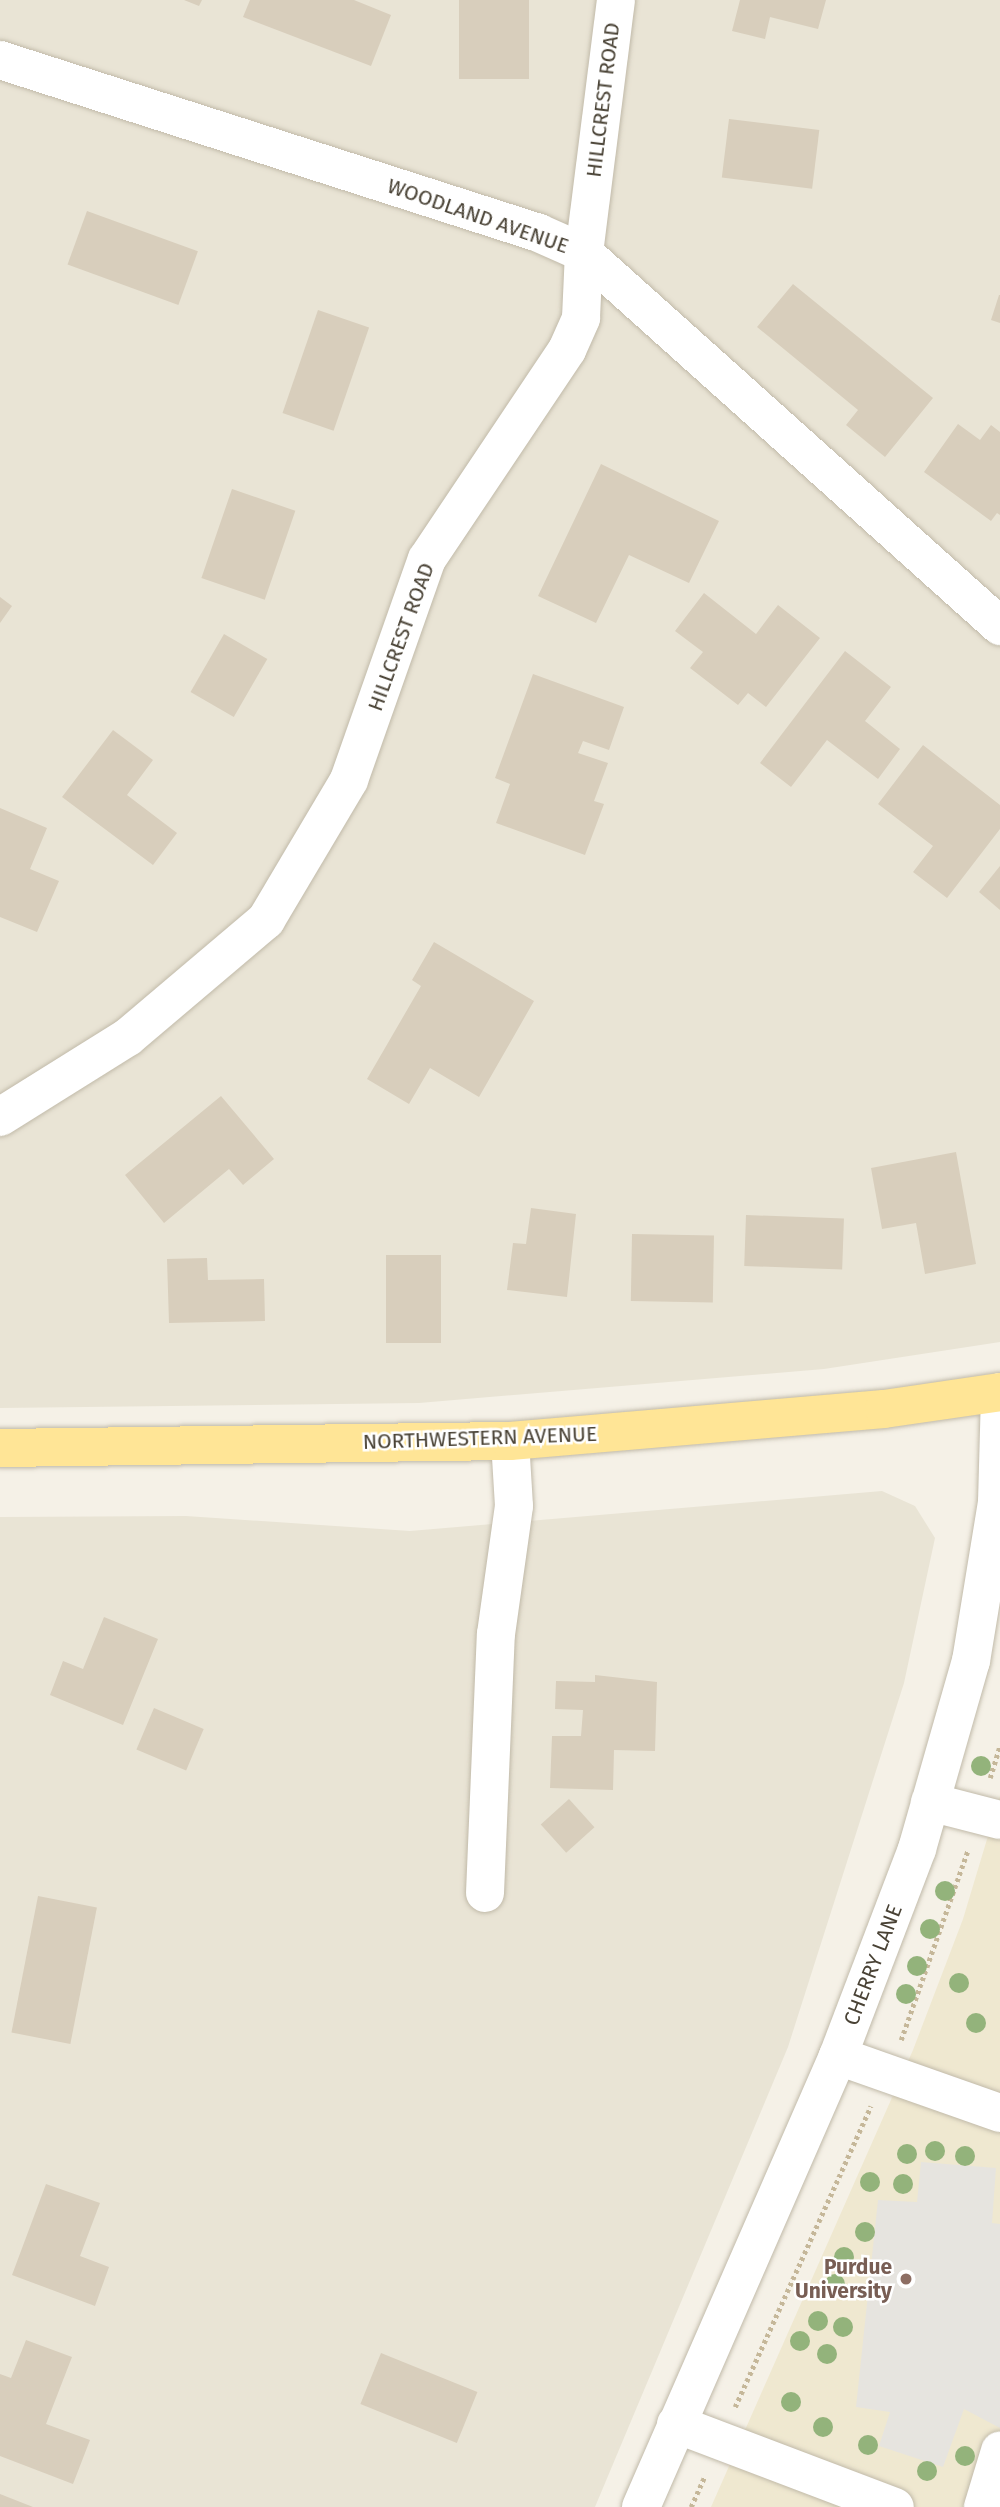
<!DOCTYPE html>
<html>
<head>
<meta charset="utf-8">
<style>
	body { margin:0 }
	#map { position:relative; width:1000px; height:2507px; overflow:hidden; background:#f5f1e7; font-family:"Fira Sans",sans-serif }
	div>[style] { position:absolute }
	.residential>* { inset:0; background:#e9e4d5 }
	.education>* { inset:0; background:#efe8d0 }
	.parking>* { inset:0; background:#e6e4df }
	.building>* { inset:0; background:#d8cebc; transform-origin:0 0 }
	.path>* { height:4.5px; margin-top:-2.25px; transform-origin:0; background:repeating-linear-gradient(90deg,#c5b799 0 3.5px,transparent 0 7px) }
	.roads { filter:drop-shadow(0 0 2px #c1baa9) drop-shadow(0 0 2px #c1baa9) }
	.minor>* { height:38px; margin:-19px; padding:0 19px; transform-origin:19px; border-radius:19px; background:#fff }
	.major>* { height:38px; margin:-19px; padding:0 19px; transform-origin:19px; border-radius:19px; background:#ffe596 }
	.trees>* { width:20px; height:20px; margin:-10px; border-radius:50%; background:#93b37b }
	.dots>* { width:19px; height:19px; translate:-50% -50%; box-sizing:border-box; border:4px solid #fff; border-radius:50% }
	span { translate:-50% -50%; white-space:nowrap; text-align:center; line-height:1.15; -webkit-text-stroke:5px #fff; paint-order:stroke }
	.street-label { font-size:21px; color:#494235 }
	.education-label { font-size:21px; color:#785e54; font-weight:700 }
	.right { translate:-100% -50%; text-align:right }
</style>
</head>
<body>
<div id="map">
	<div class="residential">
		<div style="clip-path:polygon(0 0,1000px 0,1000px 1342px,824px 1369px,419px 1403px,0 1408px)"></div>
		<div style="clip-path:polygon(882px 1491px,915px 1506px,935px 1538px,904px 1683px,788px 2047px,595px 2507px,0 2507px,0 1517px,186px 1516px,410px 1531px)"></div>
	</div>
	<div class="education">
		<div style="clip-path:polygon(1000px 1796px,1000px 2507px,711px 2507px,913px 2050px,963px 1919px)"></div>
	</div>
	<div class="parking">
		<div style="clip-path:polygon(921px 2162px,996px 2168px,992px 2223px,1000px 2224px,1000px 2428px,964px 2409px,943px 2467px,879px 2446px,890px 2412px,856px 2407px,878px 2200px,917px 2202px)"></div>
	</div>
	<div class="building">
		<div style="clip-path:polygon(184px 0,202px 0,199px 6px)"></div>
		<div style="clip-path:polygon(250px 0,354px 0,391px 15px,371px 66px,243px 17px)"></div>
		<div style="left:459px;top:0;width:70px;height:79px"></div>
		<div style="clip-path:polygon(740px 0,826px 0,818px 29px,770px 17px,765px 39px,732px 31px)"></div>
		<div style="left:729px;top:119px;width:91px;height:59px;rotate:7deg"></div>
		<div style="left:87px;top:211px;width:118px;height:57px;rotate:20deg"></div>
		<div style="clip-path:polygon(793px 284px,933px 398px,885px 457px,846px 425px,858px 410px,757px 327px)"></div>
		<div style="clip-path:polygon(999px 295px,1000px 295px,1000px 323px,991px 320px)"></div>
		<div style="left:318px;top:310px;width:54px;height:109px;rotate:19deg"></div>
		<div style="clip-path:polygon(958px 424px,980px 440px,991px 425px,1000px 432px,1000px 515px,997px 513px,991px 521px,924px 472px)"></div>
		<div style="clip-path:polygon(601px 464px,719px 521px,689px 583px,629px 555px,596px 623px,538px 596px)"></div>
		<div style="left:232px;top:489px;width:67px;height:94px;rotate:19deg"></div>
		<div style="clip-path:polygon(704px 593px,756px 634px,778px 605px,820px 638px,766px 707px,748px 693px,738px 705px,690px 668px,703px 652px,675px 631px)"></div>
		<div style="clip-path:polygon(0 597px,12px 606px,0 623px)"></div>
		<div style="left:224px;top:634px;width:50px;height:67px;rotate:30deg"></div>
		<div style="clip-path:polygon(845px 651px,891px 687px,865px 721px,900px 749px,878px 779px,827px 740px,791px 787px,760px 763px)"></div>
		<div style="clip-path:polygon(533px 674px,624px 707px,609px 750px,583px 741px,578px 753px,608px 763px,594px 801px,604px 804px,585px 855px,496px 823px,510px 784px,495px 778px)"></div>
		<div style="clip-path:polygon(113px 730px,153px 760px,127px 795px,177px 833px,153px 865px,62px 797px)"></div>
		<div style="clip-path:polygon(923px 745px,1000px 805px,1000px 829px,947px 898px,913px 872px,933px 846px,878px 804px)"></div>
		<div style="clip-path:polygon(0 808px,47px 828px,30px 869px,59px 881px,37px 932px,0 917px)"></div>
		<div style="clip-path:polygon(1000px 866px,1000px 910px,979px 892px)"></div>
		<div style="clip-path:polygon(434px 942px,534px 1001px,479px 1097px,430px 1068px,409px 1104px,367px 1079px,421px 986px,412px 980px)"></div>
		<div style="clip-path:polygon(221px 1096px,274px 1159px,243px 1185px,229px 1169px,164px 1223px,125px 1175px)"></div>
		<div style="clip-path:polygon(956px 1152px,976px 1264px,925px 1274px,916px 1223px,882px 1229px,871px 1168px)"></div>
		<div style="clip-path:polygon(531px 1208px,576px 1214px,567px 1297px,507px 1290px,513px 1243px,526px 1244px)"></div>
		<div style="left:746px;top:1215px;width:98px;height:51px;rotate:2deg"></div>
		<div style="left:632px;top:1234px;width:82px;height:67px;rotate:1deg"></div>
		<div style="left:386px;top:1255px;width:55px;height:88px"></div>
		<div style="clip-path:polygon(207px 1258px,208px 1280px,264px 1279px,265px 1321px,169px 1323px,167px 1259px)"></div>
		<div style="clip-path:polygon(104px 1617px,158px 1639px,123px 1725px,50px 1695px,63px 1661px,83px 1669px)"></div>
		<div style="clip-path:polygon(595px 1675px,657px 1682px,655px 1751px,614px 1750px,613px 1790px,550px 1788px,552px 1736px,581px 1736px,583px 1710px,555px 1709px,556px 1681px,595px 1682px)"></div>
		<div style="left:154px;top:1708px;width:54px;height:45px;rotate:23deg"></div>
		<div style="left:569px;top:1799px;width:38px;height:38px;rotate:48deg"></div>
		<div style="left:38px;top:1896px;width:60px;height:139px;rotate:11deg"></div>
		<div style="clip-path:polygon(46px 2184px,100px 2203px,80px 2256px,109px 2267px,95px 2306px,12px 2275px)"></div>
		<div style="clip-path:polygon(26px 2340px,72px 2357px,46px 2424px,90px 2440px,73px 2484px,0 2456px,0 2374px,11px 2378px)"></div>
		<div style="left:381px;top:2353px;width:104px;height:55px;rotate:22deg"></div>
		<div style="clip-path:polygon(0 2494px,33px 2507px,0 2507px)"></div>
	</div>
	<div class="path">
		<div style="left:990px;top:1778px;width:34px;rotate:-73deg"></div>
		<div style="left:901px;top:2040px;width:201px;rotate:-70.6deg"></div>
		<div style="left:735px;top:2407px;width:330px;rotate:-65.7deg"></div>
		<div style="left:691px;top:2507px;width:34px;rotate:-66deg"></div>
	</div>
	<div class="roads">
		<div class="minor">
			<div style="left:0;top:60px;width:566px;rotate:17.79deg"></div>
			<div style="left:539px;top:233px;width:49px;rotate:24deg"></div>
			<div style="left:584px;top:253px;width:559px;rotate:41.88deg"></div>
			<div style="left:0;top:1117px;width:151px;rotate:-32deg"></div>
			<div style="left:128px;top:1037px;width:181px;rotate:-40.3deg"></div>
			<div style="left:266px;top:920px;width:163px;rotate:-59.3deg"></div>
			<div style="left:349px;top:780px;width:234px;rotate:-70.6deg"></div>
			<div style="left:427px;top:559px;width:252px;rotate:-56.2deg"></div>
			<div style="left:567px;top:350px;width:35px;rotate:-66deg"></div>
			<div style="left:581px;top:318px;width:65px;rotate:-87.4deg"></div>
			<div style="left:584px;top:253px;width:255px;rotate:-82.8deg"></div>
			<div style="left:930px;top:1802px;width:72px;rotate:14.4deg"></div>
			<div style="left:485px;top:1893px;width:259px;rotate:-87.6deg"></div>
			<div style="left:496px;top:1634px;width:129px;rotate:-82deg"></div>
			<div style="left:514px;top:1506px;width:65px;rotate:-93.5deg"></div>
			<div style="left:838px;top:2056px;width:172px;rotate:19.4deg"></div>
			<div style="left:676px;top:2424px;width:234px;rotate:20.8deg"></div>
			<div style="left:641px;top:2507px;width:492px;rotate:-66.4deg"></div>
			<div style="left:838px;top:2056px;width:222px;rotate:-69.1deg"></div>
			<div style="left:917px;top:1849px;width:196px;rotate:-74deg"></div>
			<div style="left:971px;top:1661px;width:161px;rotate:-80.7deg"></div>
			<div style="left:997px;top:1502px;width:110px;rotate:-88.4deg"></div>
			<div style="left:983px;top:2507px;width:59px;rotate:-73.1deg"></div>
		</div>
		<div class="major">
			<div style="left:0;top:1448px;width:510px;rotate:-0.79deg"></div>
			<div style="left:510px;top:1441px;width:375px;rotate:-4.9deg"></div>
			<div style="left:884px;top:1409px;width:117px;rotate:-8.3deg"></div>
		</div>
	</div>
	<div class="trees">
		<div style="left:981px;top:1766px"></div>
		<div style="left:945px;top:1891px"></div>
		<div style="left:930px;top:1929px"></div>
		<div style="left:917px;top:1966px"></div>
		<div style="left:959px;top:1983px"></div>
		<div style="left:906px;top:1994px"></div>
		<div style="left:976px;top:2023px"></div>
		<div style="left:935px;top:2151px"></div>
		<div style="left:907px;top:2154px"></div>
		<div style="left:965px;top:2156px"></div>
		<div style="left:870px;top:2182px"></div>
		<div style="left:903px;top:2184px"></div>
		<div style="left:865px;top:2232px"></div>
		<div style="left:844px;top:2257px"></div>
		<div style="left:835px;top:2284px"></div>
		<div style="left:818px;top:2321px"></div>
		<div style="left:843px;top:2327px"></div>
		<div style="left:800px;top:2341px"></div>
		<div style="left:827px;top:2354px"></div>
		<div style="left:791px;top:2402px"></div>
		<div style="left:823px;top:2427px"></div>
		<div style="left:868px;top:2445px"></div>
		<div style="left:965px;top:2456px"></div>
		<div style="left:927px;top:2471px"></div>
	</div>
	<div class="dots">
		<div style="left:906px;top:2279px;background:#8d6e63"></div>
	</div>
	<div class="street-label">
		<span style="left:603px;top:100px;rotate:-83deg">HILLCREST ROAD</span>
		<span style="left:478px;top:216px;rotate:19deg">WOODLAND AVENUE</span>
		<span style="left:401px;top:637px;rotate:-70deg">HILLCREST ROAD</span>
		<span style="left:480px;top:1438px;rotate:-2deg">NORTHWESTERN AVENUE</span>
		<span style="left:873px;top:1965px;rotate:-69deg">CHERRY LANE</span>
	</div>
	<div class="education-label">
		<span class="right" style="left:892px;top:2279px">Purdue<br>University</span>
	</div>
</div>
</body>
</html>
